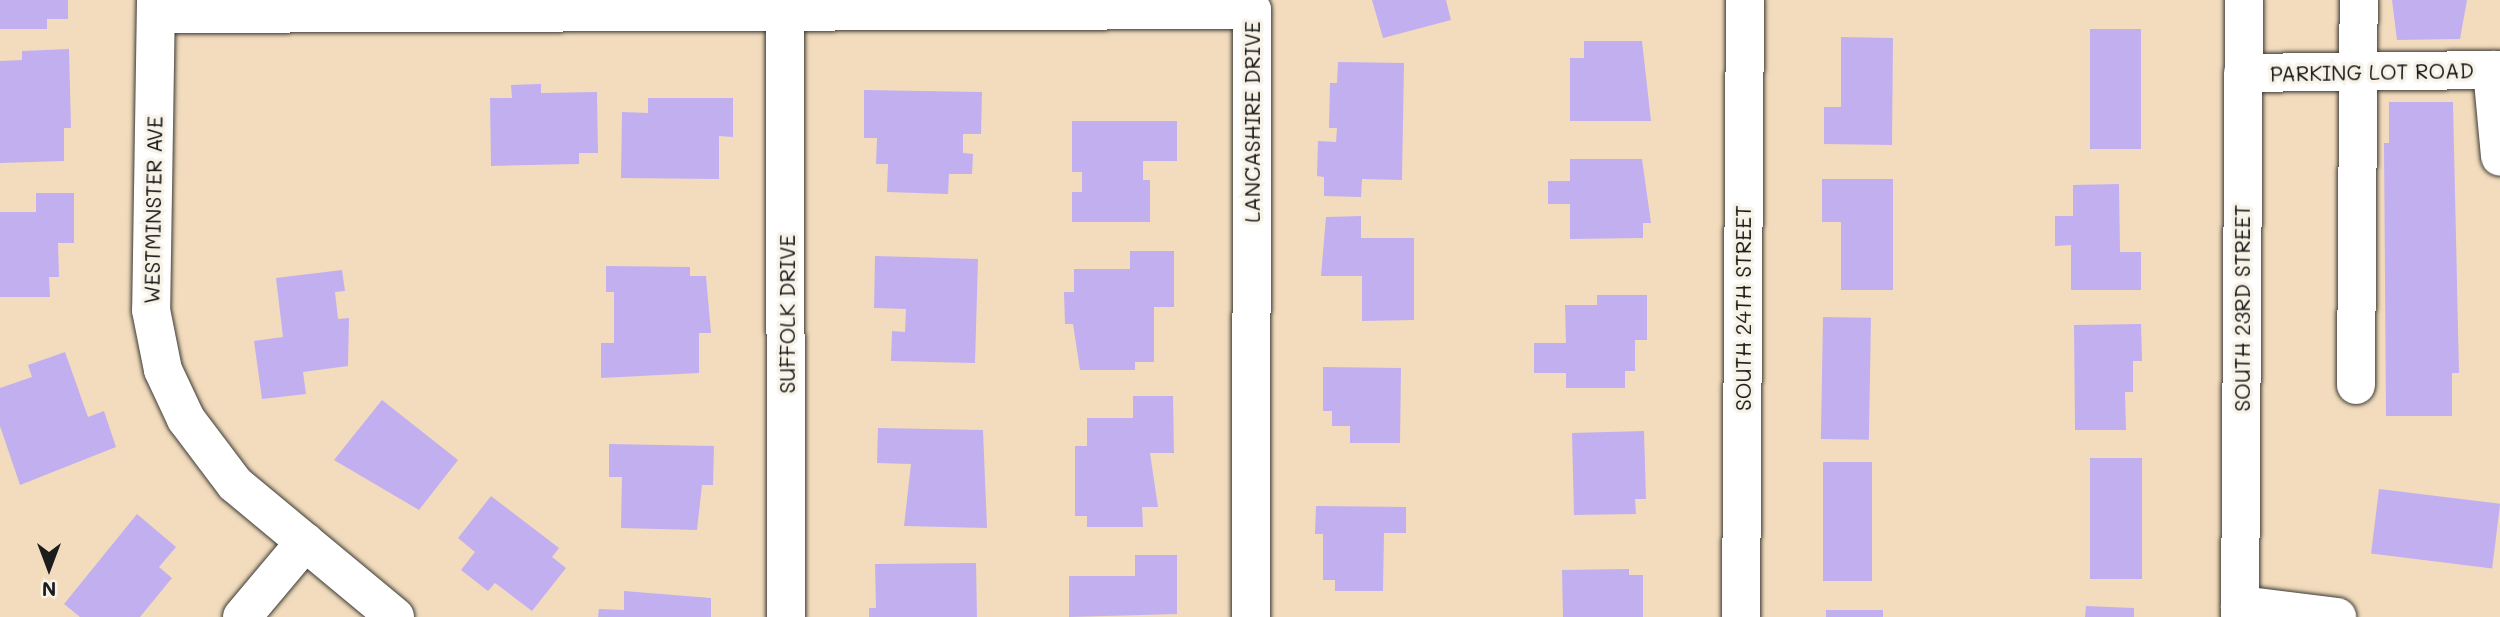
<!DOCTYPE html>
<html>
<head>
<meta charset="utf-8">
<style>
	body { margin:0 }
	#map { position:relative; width:2500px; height:617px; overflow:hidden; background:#f2dcbd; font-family:Mali,sans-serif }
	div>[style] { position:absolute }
	.building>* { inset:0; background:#c2aff0; transform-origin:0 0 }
	.roads { filter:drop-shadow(0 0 2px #3c3934) drop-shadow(0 0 2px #3c3934) }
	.minor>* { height:38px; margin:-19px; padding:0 19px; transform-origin:19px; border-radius:19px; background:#fff }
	span { translate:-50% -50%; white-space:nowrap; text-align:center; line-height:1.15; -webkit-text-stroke:7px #f7f3e8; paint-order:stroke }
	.street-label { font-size:21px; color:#1c1c1c }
	.north { position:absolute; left:14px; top:533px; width:70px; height:70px; -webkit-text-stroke:5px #f7f3e8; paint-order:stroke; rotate:180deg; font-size:19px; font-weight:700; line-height:28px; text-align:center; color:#1c1c1c }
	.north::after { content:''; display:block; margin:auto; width:24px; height:32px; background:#1c1c1c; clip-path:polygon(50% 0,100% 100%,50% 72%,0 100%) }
</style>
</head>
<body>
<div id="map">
	<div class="building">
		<div style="clip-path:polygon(0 0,68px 0,68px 19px,47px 19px,47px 29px,0 29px)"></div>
		<div style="clip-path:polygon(1372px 0,1446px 0,1451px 20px,1383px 38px)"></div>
		<div style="clip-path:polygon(2392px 0,2467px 0,2460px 39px,2397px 40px)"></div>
		<div style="left:2090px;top:29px;width:51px;height:120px"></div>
		<div style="clip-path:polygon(1841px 37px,1893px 38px,1892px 145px,1824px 144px,1824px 107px,1841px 107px)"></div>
		<div style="clip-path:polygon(1584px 41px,1642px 41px,1651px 121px,1570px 121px,1570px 58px,1584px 58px)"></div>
		<div style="clip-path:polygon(69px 49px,71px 128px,64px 128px,64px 161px,0 163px,0 61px,22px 60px,22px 51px)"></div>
		<div style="clip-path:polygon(1338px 62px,1404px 63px,1402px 180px,1362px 179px,1361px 197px,1324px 196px,1324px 177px,1317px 176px,1318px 141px,1336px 142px,1337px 128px,1329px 128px,1330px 83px,1337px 83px)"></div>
		<div style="clip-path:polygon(541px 84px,541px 93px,597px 92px,598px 153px,579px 153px,579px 164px,491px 166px,490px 98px,512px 98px,511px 85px)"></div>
		<div style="clip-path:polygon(864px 90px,982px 92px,981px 134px,963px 134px,963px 153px,973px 154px,972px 174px,949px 174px,948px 194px,887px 192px,888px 164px,876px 164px,877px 138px,864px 138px)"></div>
		<div style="clip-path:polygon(648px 98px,733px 98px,733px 137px,719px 136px,719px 179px,621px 178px,622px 112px,648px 113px)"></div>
		<div style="clip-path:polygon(2389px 102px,2453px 102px,2459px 373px,2452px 373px,2452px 416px,2386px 416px,2384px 143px,2389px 143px)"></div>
		<div style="clip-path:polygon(1072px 121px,1177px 121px,1177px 161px,1143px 161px,1143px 180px,1150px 180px,1150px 222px,1072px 222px,1072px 192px,1082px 192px,1082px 172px,1072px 172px)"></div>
		<div style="clip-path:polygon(1570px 159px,1642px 159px,1651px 223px,1643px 223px,1643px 238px,1570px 239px,1570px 204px,1548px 204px,1548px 181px,1570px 181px)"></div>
		<div style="clip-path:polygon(1822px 179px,1893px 179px,1893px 290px,1841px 290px,1841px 222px,1822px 222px)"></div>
		<div style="clip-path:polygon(2119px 184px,2120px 252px,2141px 252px,2141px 290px,2071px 290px,2071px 245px,2055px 246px,2055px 216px,2073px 216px,2073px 185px)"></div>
		<div style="clip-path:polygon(36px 193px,74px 193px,74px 243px,58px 243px,59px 277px,49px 277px,50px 297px,0 297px,0 212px,36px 212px)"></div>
		<div style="clip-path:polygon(1361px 216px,1361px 238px,1414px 238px,1414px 320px,1362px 321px,1362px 276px,1321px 276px,1326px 217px)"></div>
		<div style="clip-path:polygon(1130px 251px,1174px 251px,1174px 307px,1154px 307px,1154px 362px,1135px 362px,1135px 370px,1080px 370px,1073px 324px,1065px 324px,1064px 292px,1074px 292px,1074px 269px,1130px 269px)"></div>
		<div style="clip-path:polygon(875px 256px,978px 259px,975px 363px,891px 361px,892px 331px,905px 332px,906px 309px,874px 308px)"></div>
		<div style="clip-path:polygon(606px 266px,690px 267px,690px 276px,706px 276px,711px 333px,699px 333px,699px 373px,601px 378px,601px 343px,614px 343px,614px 292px,606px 292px)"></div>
		<div style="clip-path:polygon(342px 270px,345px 291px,335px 292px,338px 319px,349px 318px,348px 366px,303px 372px,306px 394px,262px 399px,254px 341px,283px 337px,276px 278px)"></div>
		<div style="clip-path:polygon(1597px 295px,1647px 295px,1647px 340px,1635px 340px,1635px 371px,1625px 371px,1625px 388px,1566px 388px,1566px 373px,1534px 373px,1534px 343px,1566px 343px,1565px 305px,1597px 305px)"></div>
		<div style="left:1823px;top:317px;width:48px;height:122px;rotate:1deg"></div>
		<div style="clip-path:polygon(2141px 324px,2142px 361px,2133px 361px,2133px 392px,2125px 392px,2126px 430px,2075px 430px,2074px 325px)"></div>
		<div style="clip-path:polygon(65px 352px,88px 417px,104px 411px,116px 447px,20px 485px,0 426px,0 388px,32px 377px,28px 365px)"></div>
		<div style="clip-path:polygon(1323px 367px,1401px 368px,1400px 443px,1350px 443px,1350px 426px,1332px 426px,1332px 411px,1323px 411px)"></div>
		<div style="clip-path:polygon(1133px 396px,1173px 396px,1174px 453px,1150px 453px,1158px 507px,1142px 507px,1143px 527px,1087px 527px,1087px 516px,1075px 516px,1075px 446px,1087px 446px,1087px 418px,1133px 418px)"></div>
		<div style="clip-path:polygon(382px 400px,458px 460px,419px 510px,334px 460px)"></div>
		<div style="clip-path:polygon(878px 428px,983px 430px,987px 528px,904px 526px,911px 464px,877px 463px)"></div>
		<div style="clip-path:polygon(1644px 431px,1646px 499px,1635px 499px,1636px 514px,1574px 515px,1572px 433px)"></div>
		<div style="clip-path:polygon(609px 444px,714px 446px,713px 485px,702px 485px,697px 530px,621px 528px,622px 477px,609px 477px)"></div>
		<div style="left:2090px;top:458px;width:52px;height:121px"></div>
		<div style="left:1823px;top:462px;width:49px;height:119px"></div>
		<div style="left:2379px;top:489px;width:122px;height:65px;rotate:7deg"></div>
		<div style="clip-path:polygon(491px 496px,559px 548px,552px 557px,566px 568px,532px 611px,495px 583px,488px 591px,461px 570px,475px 552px,458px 538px)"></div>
		<div style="clip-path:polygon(1316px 506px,1406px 507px,1406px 533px,1384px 533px,1383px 591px,1335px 591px,1335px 580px,1323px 580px,1323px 534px,1315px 534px)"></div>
		<div style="clip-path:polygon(137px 514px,176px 547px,159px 567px,172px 578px,140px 617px,80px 617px,64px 604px)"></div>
		<div style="clip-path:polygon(1135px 555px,1177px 555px,1177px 614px,1069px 617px,1069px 576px,1135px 576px)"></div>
		<div style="clip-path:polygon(976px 563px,977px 617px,869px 617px,869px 608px,876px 608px,875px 564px)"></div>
		<div style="clip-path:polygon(1629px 569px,1629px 575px,1643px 575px,1643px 617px,1563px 617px,1562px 570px)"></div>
		<div style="clip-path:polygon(624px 591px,711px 598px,711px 617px,598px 617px,599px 609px,624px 610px)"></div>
		<div style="clip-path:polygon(2086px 606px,2134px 608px,2134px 617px,2085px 617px)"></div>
		<div style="left:1826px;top:610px;width:57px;height:7px"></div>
	</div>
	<div class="roads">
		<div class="minor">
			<div style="left:156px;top:0;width:310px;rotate:90.9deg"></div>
			<div style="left:151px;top:310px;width:61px;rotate:78.7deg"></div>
			<div style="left:163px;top:370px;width:54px;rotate:64.9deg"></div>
			<div style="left:186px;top:419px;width:81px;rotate:53deg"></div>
			<div style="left:235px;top:484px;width:208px;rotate:39.7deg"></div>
			<div style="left:785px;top:11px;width:606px;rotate:89.91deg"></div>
			<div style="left:156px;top:14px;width:1096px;rotate:-0.21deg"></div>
			<div style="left:1252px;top:10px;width:607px;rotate:90.09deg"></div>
			<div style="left:2492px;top:70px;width:87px;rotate:84.7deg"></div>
			<div style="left:2243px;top:73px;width:257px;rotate:-0.7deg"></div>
			<div style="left:2356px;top:385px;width:385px;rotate:-89.6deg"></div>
			<div style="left:2240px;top:605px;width:98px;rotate:7.1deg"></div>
			<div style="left:242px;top:617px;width:98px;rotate:-50deg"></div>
			<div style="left:1741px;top:617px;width:617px;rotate:-89.63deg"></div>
			<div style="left:2240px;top:617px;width:617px;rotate:-89.63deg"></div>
		</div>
	</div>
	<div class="street-label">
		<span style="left:2372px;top:72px;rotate:-1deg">PARKING LOT ROAD</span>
		<span style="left:1252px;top:122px;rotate:-90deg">LANCASHIRE DRIVE</span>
		<span style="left:153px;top:210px;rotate:-89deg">WESTMINSTER AVE</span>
		<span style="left:1743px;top:308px;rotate:-90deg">SOUTH 24TH STREET</span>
		<span style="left:2242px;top:308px;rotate:-90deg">SOUTH 23RD STREET</span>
		<span style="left:787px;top:314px;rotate:-90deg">SUFFOLK DRIVE</span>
	</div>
	<div class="north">N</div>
</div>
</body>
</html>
